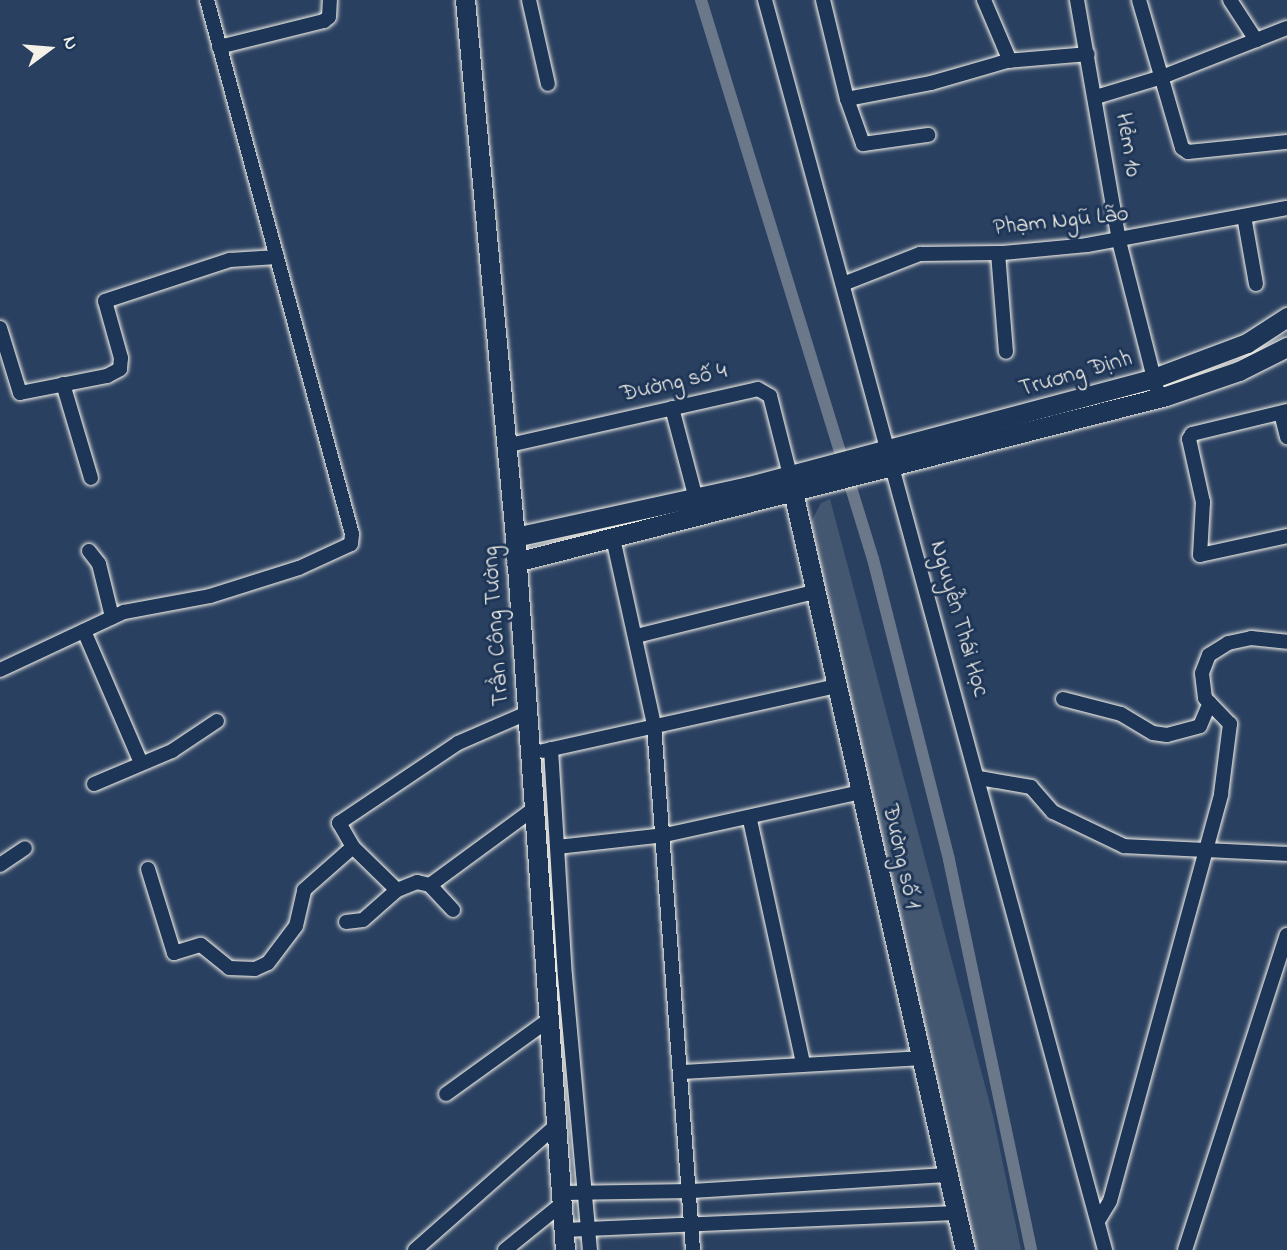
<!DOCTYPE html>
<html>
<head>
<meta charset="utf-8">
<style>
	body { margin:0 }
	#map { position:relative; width:1287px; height:1250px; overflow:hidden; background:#2a4060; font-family:"Indie Flower",sans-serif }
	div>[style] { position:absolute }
	.green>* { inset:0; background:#445771 }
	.canal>* { height:12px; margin:-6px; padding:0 6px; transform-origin:6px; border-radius:6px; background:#6a788a }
	.roads { filter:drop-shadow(0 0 2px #f4f1e8) drop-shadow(0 0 2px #f4f1e8) }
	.street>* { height:14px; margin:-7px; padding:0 7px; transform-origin:7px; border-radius:7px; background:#1d3557 }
	.secondary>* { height:19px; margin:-9.5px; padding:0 9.5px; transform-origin:9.5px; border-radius:9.5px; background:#1d3557 }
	span { translate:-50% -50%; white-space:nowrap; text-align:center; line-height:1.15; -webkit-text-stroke:6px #1d3557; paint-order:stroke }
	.street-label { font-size:23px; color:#f4f1e8 }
	.north { position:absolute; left:14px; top:14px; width:70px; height:70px; -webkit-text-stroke:5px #1d3557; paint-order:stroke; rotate:74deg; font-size:19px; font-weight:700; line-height:28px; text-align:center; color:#f4f1e8 }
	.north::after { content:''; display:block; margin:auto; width:24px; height:32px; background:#f4f1e8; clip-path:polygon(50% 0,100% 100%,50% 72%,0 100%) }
</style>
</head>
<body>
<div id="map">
	<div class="green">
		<div style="clip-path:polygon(830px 499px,993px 1116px,1021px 1250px,975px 1250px,808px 528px,821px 503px)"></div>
	</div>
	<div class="canal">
		<div style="left:701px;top:0;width:585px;rotate:72.9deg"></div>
		<div style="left:873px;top:559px;width:310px;rotate:75.8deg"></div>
		<div style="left:949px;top:860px;width:399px;rotate:78.1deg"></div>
	</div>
	<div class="roads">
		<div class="street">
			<div style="left:529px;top:0;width:86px;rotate:77.3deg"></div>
			<div style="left:765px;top:0;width:1295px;rotate:74.78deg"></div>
			<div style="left:823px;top:0;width:102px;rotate:76.4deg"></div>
			<div style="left:847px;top:99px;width:48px;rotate:70.4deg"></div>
			<div style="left:863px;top:144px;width:66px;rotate:-7.9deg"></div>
			<div style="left:984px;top:0;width:66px;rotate:66.9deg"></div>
			<div style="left:1077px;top:0;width:245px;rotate:80.1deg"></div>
			<div style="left:1119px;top:241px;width:162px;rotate:75.7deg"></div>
			<div style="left:1139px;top:0;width:154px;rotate:73.8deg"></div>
			<div style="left:1182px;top:148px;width:7px;rotate:34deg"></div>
			<div style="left:1188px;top:152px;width:100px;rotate:-5.8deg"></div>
			<div style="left:1230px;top:0;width:48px;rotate:57deg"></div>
			<div style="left:219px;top:47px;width:108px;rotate:-13.9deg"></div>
			<div style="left:324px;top:21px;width:6px;rotate:-39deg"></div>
			<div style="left:329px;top:17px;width:17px;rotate:-87deg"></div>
			<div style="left:1096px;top:97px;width:69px;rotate:-16.9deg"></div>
			<div style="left:1162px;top:77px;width:134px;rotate:-21.4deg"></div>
			<div style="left:847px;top:99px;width:86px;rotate:-10.8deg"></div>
			<div style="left:931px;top:83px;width:79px;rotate:-16.1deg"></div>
			<div style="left:1007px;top:61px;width:81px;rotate:-4.9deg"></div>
			<div style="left:1244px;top:216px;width:69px;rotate:80deg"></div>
			<div style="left:998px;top:253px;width:99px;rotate:85.4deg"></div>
			<div style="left:843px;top:284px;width:83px;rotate:-21.3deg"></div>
			<div style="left:920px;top:254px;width:83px;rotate:-0.7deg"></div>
			<div style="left:1003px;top:253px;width:84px;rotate:-5.4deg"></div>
			<div style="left:1087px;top:245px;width:203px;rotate:-10.5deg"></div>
			<div style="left:0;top:328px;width:68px;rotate:72.9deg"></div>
			<div style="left:20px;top:393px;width:89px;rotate:-11.1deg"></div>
			<div style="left:107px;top:376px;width:15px;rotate:-28deg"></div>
			<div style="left:120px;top:369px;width:11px;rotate:-85deg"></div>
			<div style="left:121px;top:358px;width:59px;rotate:-105.7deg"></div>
			<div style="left:105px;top:301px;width:132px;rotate:-18.2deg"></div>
			<div style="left:230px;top:260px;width:47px;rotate:-3.7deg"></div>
			<div style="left:63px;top:384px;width:98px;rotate:73.4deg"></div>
			<div style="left:672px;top:408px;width:94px;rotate:75.2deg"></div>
			<div style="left:1287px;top:411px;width:98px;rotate:166.4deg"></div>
			<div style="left:1192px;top:434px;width:6px;rotate:121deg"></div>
			<div style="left:1189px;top:439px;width:65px;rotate:77.5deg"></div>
			<div style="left:1203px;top:502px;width:53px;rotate:93.2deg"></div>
			<div style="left:1200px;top:555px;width:89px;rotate:-12.3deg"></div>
			<div style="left:1281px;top:413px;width:25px;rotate:76deg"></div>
			<div style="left:505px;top:446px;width:259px;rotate:-12.7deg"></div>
			<div style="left:758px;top:389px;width:14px;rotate:30deg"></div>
			<div style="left:770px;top:396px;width:81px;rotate:75.8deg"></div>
			<div style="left:613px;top:538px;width:191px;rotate:77.6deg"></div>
			<div style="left:654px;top:725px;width:526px;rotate:85.75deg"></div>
			<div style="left:89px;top:551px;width:16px;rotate:52deg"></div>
			<div style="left:99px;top:564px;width:55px;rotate:76.2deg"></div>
			<div style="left:84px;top:631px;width:144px;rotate:66.6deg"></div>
			<div style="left:636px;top:636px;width:183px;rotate:-13.9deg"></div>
			<div style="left:0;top:670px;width:137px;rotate:-25.1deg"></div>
			<div style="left:124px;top:612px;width:87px;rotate:-10.5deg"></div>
			<div style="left:210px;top:596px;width:93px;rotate:-17.5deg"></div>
			<div style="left:299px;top:568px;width:57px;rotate:-24.8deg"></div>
			<div style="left:351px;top:544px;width:10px;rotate:-84deg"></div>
			<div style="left:352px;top:534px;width:553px;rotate:-105.19deg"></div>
			<div style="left:1063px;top:699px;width:60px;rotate:14.5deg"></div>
			<div style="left:1121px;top:714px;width:37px;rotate:31deg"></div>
			<div style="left:1153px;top:733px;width:14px;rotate:8deg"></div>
			<div style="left:1167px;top:735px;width:34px;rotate:-15deg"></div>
			<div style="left:1200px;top:726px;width:25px;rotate:-67deg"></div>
			<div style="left:551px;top:749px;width:227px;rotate:86.5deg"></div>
			<div style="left:565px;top:976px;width:275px;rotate:84.8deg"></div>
			<div style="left:543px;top:751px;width:300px;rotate:-12.5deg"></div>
			<div style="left:979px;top:778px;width:53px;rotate:9.8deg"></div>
			<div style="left:1031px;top:787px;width:33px;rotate:49deg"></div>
			<div style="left:1053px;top:812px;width:79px;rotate:25.6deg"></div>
			<div style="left:1124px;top:846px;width:163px;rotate:2.8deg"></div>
			<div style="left:94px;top:784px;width:85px;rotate:-22.9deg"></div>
			<div style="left:172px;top:751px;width:54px;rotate:-33.7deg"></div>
			<div style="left:750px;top:820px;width:249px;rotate:77.7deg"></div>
			<div style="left:557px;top:847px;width:109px;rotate:-6.3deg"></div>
			<div style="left:665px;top:835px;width:200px;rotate:-12.4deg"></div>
			<div style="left:0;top:865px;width:30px;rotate:-34deg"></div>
			<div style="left:148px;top:869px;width:88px;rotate:72.8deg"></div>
			<div style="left:174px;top:953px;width:28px;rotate:-17deg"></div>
			<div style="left:201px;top:945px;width:36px;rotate:39deg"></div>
			<div style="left:229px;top:968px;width:26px;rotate:2deg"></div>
			<div style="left:255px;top:969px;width:14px;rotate:-25deg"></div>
			<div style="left:268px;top:963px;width:46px;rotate:-52.9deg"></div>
			<div style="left:296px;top:926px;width:37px;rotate:-77deg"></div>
			<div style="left:304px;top:890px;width:65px;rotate:-41.3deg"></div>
			<div style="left:430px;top:885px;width:130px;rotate:-36.3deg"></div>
			<div style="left:453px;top:910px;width:34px;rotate:-133deg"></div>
			<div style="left:430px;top:885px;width:13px;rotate:-167deg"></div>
			<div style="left:417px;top:882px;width:22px;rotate:158deg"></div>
			<div style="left:397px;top:890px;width:62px;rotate:-135.7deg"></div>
			<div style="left:353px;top:847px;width:28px;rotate:-120deg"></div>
			<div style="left:339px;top:823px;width:143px;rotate:-33.9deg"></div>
			<div style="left:458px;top:743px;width:75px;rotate:-23.5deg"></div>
			<div style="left:346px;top:922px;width:17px;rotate:-7deg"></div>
			<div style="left:363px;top:920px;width:45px;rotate:-41.4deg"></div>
			<div style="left:681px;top:1072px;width:240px;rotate:-3.3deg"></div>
			<div style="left:446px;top:1094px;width:128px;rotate:-35.8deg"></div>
			<div style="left:563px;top:1193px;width:129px;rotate:-0.9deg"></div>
			<div style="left:692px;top:1191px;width:255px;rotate:-3.6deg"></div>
			<div style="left:1098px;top:1221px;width:23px;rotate:-59deg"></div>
			<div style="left:1110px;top:1201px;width:422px;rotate:-74.7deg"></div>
			<div style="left:1221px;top:794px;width:71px;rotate:-82.7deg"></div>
			<div style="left:1230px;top:724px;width:36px;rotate:-134deg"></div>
			<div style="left:1205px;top:698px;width:25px;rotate:-97deg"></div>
			<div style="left:1202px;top:673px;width:19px;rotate:-69deg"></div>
			<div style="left:1209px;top:655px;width:22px;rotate:-32deg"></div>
			<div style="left:1228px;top:643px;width:24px;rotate:-12deg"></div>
			<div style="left:1251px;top:638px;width:36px;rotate:6deg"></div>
			<div style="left:564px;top:1230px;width:392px;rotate:-2.5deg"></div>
			<div style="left:415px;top:1250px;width:189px;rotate:-41.4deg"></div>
			<div style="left:505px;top:1250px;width:75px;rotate:-39deg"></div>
			<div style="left:1185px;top:1250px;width:331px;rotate:-72.1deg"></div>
		</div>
		<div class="secondary">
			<div style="left:465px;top:0;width:539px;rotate:84.68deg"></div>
			<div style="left:515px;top:537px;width:715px;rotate:85.99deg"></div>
			<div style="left:791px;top:483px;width:786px;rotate:77.22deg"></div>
			<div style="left:515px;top:537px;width:239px;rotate:-12.3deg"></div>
			<div style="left:749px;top:486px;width:419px;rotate:-14.9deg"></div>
			<div style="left:1154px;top:378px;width:99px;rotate:-20.6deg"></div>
			<div style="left:1247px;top:343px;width:48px;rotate:-33deg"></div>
			<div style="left:516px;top:562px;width:671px;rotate:-14.33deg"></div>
			<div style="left:1166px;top:396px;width:77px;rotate:-18.9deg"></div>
			<div style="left:1239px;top:371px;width:54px;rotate:-26.6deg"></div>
		</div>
	</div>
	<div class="street-label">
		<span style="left:1127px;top:145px;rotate:81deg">Hẻm 10</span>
		<span style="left:1061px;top:222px;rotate:-6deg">Phạm Ngũ Lão</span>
		<span style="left:1076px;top:375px;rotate:-16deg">Trương Định</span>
		<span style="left:674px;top:384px;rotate:-13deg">Đường số 4</span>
		<span style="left:958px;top:619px;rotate:74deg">Nguyễn Thái Học</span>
		<span style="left:497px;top:626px;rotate:-94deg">Trần Công Tường</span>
		<span style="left:900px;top:857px;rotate:77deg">Đường số 1</span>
	</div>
	<div class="north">N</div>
</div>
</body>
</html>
